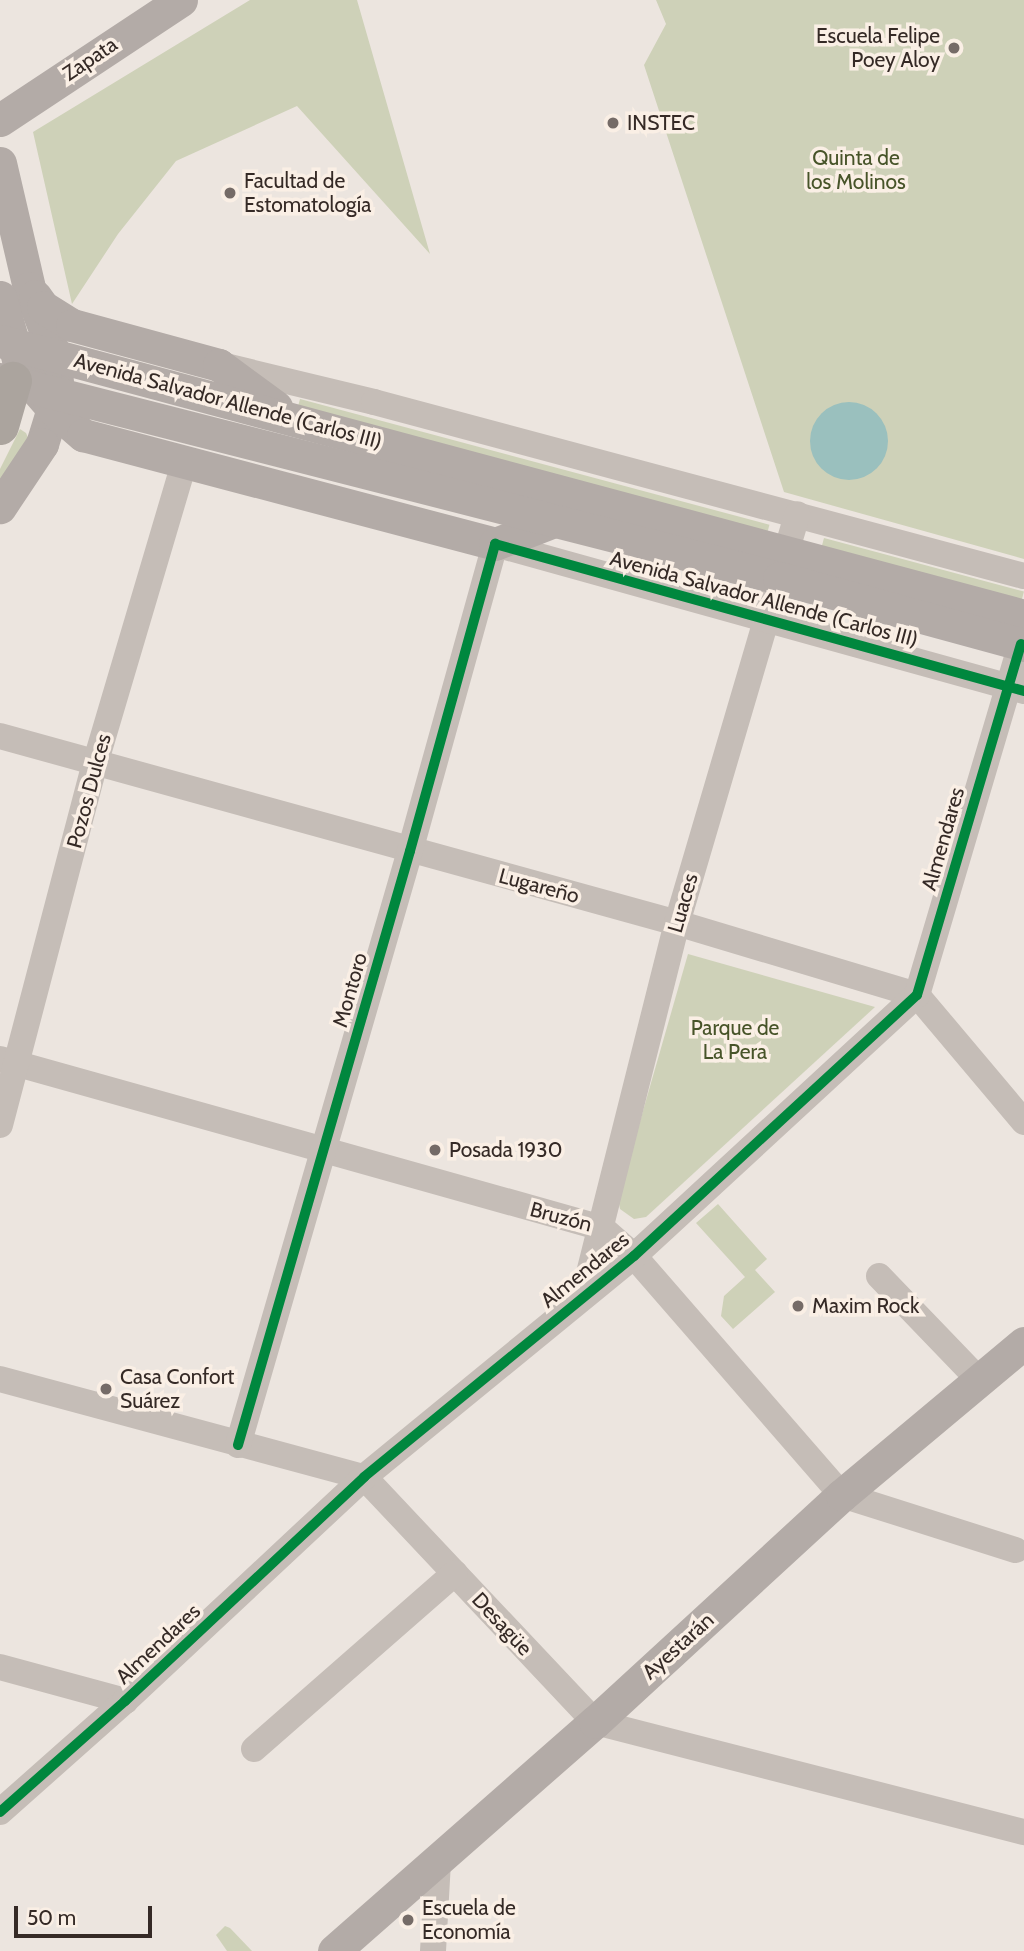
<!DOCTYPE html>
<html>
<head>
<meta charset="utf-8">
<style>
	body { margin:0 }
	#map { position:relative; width:1024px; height:1951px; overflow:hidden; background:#ece5df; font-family:Cabin,sans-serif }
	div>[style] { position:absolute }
	.green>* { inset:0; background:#ced1b8; transform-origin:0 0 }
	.water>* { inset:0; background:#9ac0be }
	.round { border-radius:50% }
	.minor>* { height:26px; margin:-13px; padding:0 13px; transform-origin:13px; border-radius:13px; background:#c5bdb7 }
	.major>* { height:33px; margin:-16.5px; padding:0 16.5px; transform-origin:16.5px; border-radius:16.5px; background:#b3aba7 }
	.highway>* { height:38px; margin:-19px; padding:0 19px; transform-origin:19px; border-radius:19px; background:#aba49e }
	.cycleway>* { height:10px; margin:-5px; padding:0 5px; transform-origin:5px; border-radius:5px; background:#00873e }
	.dots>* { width:19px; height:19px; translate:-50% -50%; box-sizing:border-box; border:4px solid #faefe5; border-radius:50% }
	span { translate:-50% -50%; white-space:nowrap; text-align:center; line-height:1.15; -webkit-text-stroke:7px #faefe5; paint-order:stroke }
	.poi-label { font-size:21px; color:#352a26 }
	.right { translate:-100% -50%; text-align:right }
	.left { translate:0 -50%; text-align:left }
	.street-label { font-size:21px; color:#352a26 }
	.park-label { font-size:21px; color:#475429 }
	.scale { position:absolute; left:14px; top:1906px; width:138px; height:32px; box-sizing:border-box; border:4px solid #352a26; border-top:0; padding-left:9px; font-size:21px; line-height:24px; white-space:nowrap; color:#352a26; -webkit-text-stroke:5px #faefe5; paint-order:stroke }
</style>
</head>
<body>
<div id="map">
	<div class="green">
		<div style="clip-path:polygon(250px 0,357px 0,430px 254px,297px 106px,176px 161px,118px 234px,72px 304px,33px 132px)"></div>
		<div style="clip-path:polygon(656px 0,1024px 0,1024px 559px,784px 492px,644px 65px,666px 24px)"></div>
		<div style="left:300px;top:399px;width:486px;height:24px;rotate:15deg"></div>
		<div style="clip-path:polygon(20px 429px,26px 433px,29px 440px,0 490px,0 469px)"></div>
		<div style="left:824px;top:538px;width:207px;height:17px;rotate:15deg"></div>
		<div style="clip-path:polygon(688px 954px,875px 1007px,646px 1217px,634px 1219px,620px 1209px,618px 1198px)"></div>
		<div style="clip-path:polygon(718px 1204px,767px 1259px,755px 1270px,775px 1292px,733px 1329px,721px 1316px,724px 1296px,745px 1277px,696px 1223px)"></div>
		<div style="clip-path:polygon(225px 1926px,230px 1928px,252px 1951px,227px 1951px,216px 1935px)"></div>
	</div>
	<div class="water">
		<div class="round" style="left:810px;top:402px;width:78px;height:78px"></div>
	</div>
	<div class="minor">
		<div style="left:225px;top:366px;width:153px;rotate:13.6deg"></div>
		<div style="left:374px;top:402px;width:673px;rotate:14.99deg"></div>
		<div style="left:0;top:736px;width:702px;rotate:15.44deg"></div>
		<div style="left:677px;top:923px;width:251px;rotate:16.7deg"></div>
		<div style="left:917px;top:995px;width:166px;rotate:49.9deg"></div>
		<div style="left:0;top:1059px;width:625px;rotate:15.68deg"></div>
		<div style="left:602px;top:1228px;width:43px;rotate:41.2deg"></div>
		<div style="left:634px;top:1256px;width:317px;rotate:49deg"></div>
		<div style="left:842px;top:1495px;width:182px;rotate:17.6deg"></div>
		<div style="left:0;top:1125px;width:373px;rotate:-75.3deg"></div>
		<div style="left:95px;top:764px;width:317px;rotate:-73.5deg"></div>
		<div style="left:879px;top:1276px;width:144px;rotate:46.1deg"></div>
		<div style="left:583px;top:1297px;width:386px;rotate:-75.9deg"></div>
		<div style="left:677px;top:923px;width:426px;rotate:-73.6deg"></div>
		<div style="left:0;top:1379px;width:377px;rotate:15.1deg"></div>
		<div style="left:364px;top:1477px;width:337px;rotate:46.7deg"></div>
		<div style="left:595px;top:1722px;width:443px;rotate:14.4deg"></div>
		<div style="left:238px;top:1445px;width:618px;rotate:-73.85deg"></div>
		<div style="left:410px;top:851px;width:319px;rotate:-74.5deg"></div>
		<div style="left:495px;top:544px;width:549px;rotate:15.53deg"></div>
		<div style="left:0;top:1667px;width:130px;rotate:15.2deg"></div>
		<div style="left:254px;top:1749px;width:267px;rotate:-41.2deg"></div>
		<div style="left:0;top:1812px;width:167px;rotate:-41.6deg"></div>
		<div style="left:125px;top:1701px;width:328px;rotate:-43.1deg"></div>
		<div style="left:364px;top:1477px;width:349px;rotate:-39.3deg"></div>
		<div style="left:634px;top:1256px;width:385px;rotate:-42.7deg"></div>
		<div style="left:917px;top:995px;width:366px;rotate:-73.5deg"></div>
		<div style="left:433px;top:1951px;width:89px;rotate:-86.8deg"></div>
	</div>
	<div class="major">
		<div style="left:0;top:120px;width:217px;rotate:-33.5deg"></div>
		<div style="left:0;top:163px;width:128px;rotate:76.9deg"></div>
		<div style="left:29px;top:288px;width:70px;rotate:69deg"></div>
		<div style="left:54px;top:353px;width:39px;rotate:84deg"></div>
		<div style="left:58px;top:392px;width:54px;rotate:107.1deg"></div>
		<div style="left:42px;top:444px;width:76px;rotate:123.7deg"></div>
		<div style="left:35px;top:296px;width:14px;rotate:54deg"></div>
		<div style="left:43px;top:307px;width:34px;rotate:32deg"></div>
		<div style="left:72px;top:325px;width:152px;rotate:15.2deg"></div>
		<div style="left:219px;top:365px;width:71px;rotate:36.4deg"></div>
		<div style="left:0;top:297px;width:65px;rotate:73.8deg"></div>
		<div style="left:18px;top:359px;width:31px;rotate:61deg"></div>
		<div style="left:33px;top:386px;width:33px;rotate:49deg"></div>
		<div style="left:55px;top:411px;width:37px;rotate:41deg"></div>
		<div style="left:83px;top:435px;width:426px;rotate:14.8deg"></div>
		<div style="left:495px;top:544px;width:63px;rotate:-21.3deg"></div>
		<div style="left:0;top:341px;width:1060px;rotate:15.03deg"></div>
		<div style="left:0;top:379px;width:804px;rotate:14.33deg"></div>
		<div style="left:779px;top:578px;width:254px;rotate:15.3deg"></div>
		<div style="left:334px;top:1951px;width:347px;rotate:-41.3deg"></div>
		<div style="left:595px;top:1722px;width:335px;rotate:-42.6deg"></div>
		<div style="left:842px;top:1495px;width:237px;rotate:-39.9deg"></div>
	</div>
	<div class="highway">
		<div style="left:0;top:426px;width:47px;rotate:-73.9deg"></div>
	</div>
	<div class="cycleway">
		<div style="left:238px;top:1445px;width:618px;rotate:-73.85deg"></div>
		<div style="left:410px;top:851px;width:319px;rotate:-74.5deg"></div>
		<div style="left:495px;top:544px;width:549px;rotate:15.53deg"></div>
		<div style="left:0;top:1812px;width:167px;rotate:-41.6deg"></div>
		<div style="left:125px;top:1701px;width:328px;rotate:-43.1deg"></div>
		<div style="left:364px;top:1477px;width:349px;rotate:-39.3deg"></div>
		<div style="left:634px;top:1256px;width:385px;rotate:-42.7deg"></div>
		<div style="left:917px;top:995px;width:366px;rotate:-73.5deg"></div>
	</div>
	<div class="dots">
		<div style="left:954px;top:48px;background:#756b67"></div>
		<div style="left:613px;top:123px;background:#756b67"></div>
		<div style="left:230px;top:193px;background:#756b67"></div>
		<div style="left:435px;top:1150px;background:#756b67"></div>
		<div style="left:798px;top:1306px;background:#756b67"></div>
		<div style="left:106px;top:1389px;background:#756b67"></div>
		<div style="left:408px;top:1920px;background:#756b67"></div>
	</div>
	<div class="poi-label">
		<span class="right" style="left:940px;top:48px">Escuela Felipe<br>Poey Aloy</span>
		<span class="left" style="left:627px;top:123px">INSTEC</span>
		<span class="left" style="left:244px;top:193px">Facultad de<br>Estomatología</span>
		<span class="left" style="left:449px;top:1150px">Posada 1930</span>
		<span class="left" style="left:812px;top:1306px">Maxim Rock</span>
		<span class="left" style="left:120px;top:1389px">Casa Confort<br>Suárez</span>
		<span class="left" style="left:422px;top:1920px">Escuela de<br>Economía</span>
	</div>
	<div class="street-label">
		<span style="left:90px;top:59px;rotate:-34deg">Zapata</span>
		<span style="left:228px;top:401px;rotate:15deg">Avenida Salvador Allende (Carlos III)</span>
		<span style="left:764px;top:599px;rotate:15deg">Avenida Salvador Allende (Carlos III)</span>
		<span style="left:89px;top:791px;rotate:-75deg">Pozos Dulces</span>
		<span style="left:943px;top:839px;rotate:-74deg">Almendares</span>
		<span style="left:539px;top:886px;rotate:15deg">Lugareño</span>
		<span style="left:683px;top:903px;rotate:-74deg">Luaces</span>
		<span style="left:350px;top:990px;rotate:-74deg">Montoro</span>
		<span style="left:561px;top:1217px;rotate:15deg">Bruzón</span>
		<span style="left:585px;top:1270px;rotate:-39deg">Almendares</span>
		<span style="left:502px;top:1624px;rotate:47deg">Desagüe</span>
		<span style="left:158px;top:1644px;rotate:-43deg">Almendares</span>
		<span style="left:678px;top:1646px;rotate:-42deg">Ayestarán</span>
	</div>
	<div class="park-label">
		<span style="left:856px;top:170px">Quinta de<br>los Molinos</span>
		<span style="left:735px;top:1040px">Parque de<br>La Pera</span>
	</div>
	<div class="scale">50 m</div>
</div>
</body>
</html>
